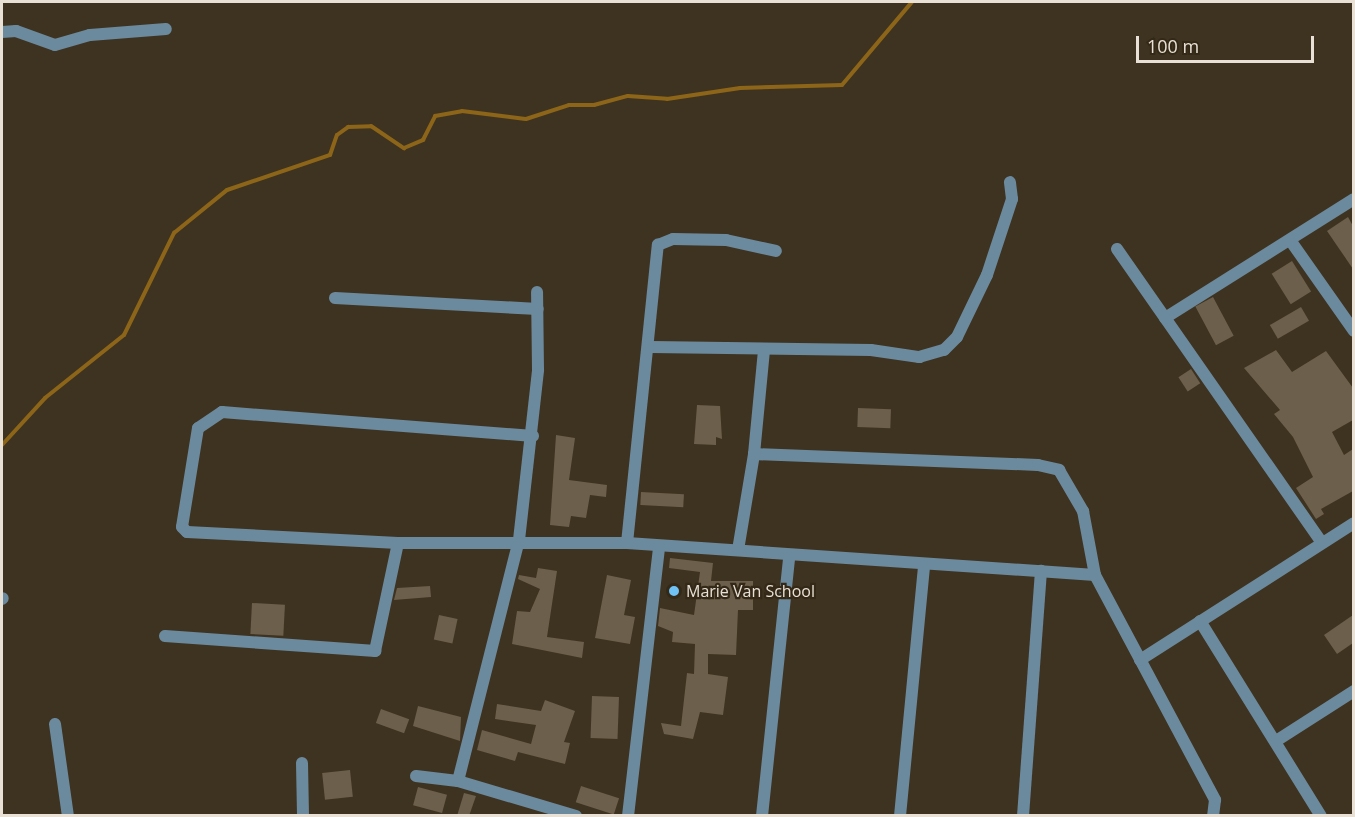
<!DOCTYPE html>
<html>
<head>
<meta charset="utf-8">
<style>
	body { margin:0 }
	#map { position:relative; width:1355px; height:817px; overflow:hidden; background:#3e3320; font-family:"Open Sans",sans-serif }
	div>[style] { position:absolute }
	.stream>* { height:4px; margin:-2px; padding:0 2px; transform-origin:2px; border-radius:2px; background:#8d6519 }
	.building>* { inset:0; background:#6c5f4b; transform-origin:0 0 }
	.minor>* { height:12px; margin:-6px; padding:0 6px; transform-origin:6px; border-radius:6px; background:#6c8a9e }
	.dots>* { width:16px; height:16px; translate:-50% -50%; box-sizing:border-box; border:3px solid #342917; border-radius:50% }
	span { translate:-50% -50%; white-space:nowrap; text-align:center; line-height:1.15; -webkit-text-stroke:4.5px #342917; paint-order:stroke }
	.poi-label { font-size:16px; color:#e9e1d6 }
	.left { translate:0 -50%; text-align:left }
	.frame { position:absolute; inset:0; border:3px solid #e9e1d6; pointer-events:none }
	.scale { position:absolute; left:1136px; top:36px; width:178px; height:27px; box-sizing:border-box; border:3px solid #e9e1d6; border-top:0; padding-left:8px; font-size:18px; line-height:21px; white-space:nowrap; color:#e9e1d6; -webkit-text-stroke:4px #342917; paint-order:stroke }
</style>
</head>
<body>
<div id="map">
	<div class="stream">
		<div style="left:2px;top:445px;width:64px;rotate:-47.5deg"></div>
		<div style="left:45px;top:398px;width:101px;rotate:-38.6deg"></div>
		<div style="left:124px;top:335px;width:114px;rotate:-63.9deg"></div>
		<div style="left:174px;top:233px;width:68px;rotate:-39.1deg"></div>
		<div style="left:227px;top:190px;width:109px;rotate:-18.8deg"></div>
		<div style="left:330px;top:155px;width:21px;rotate:-71deg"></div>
		<div style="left:337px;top:135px;width:14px;rotate:-36deg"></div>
		<div style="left:348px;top:127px;width:23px;rotate:-2deg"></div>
		<div style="left:371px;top:126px;width:40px;rotate:34deg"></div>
		<div style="left:404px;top:148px;width:21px;rotate:-23deg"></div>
		<div style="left:423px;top:140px;width:27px;rotate:-63deg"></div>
		<div style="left:435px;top:116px;width:27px;rotate:-10deg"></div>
		<div style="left:462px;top:111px;width:64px;rotate:7.1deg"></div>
		<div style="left:526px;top:119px;width:45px;rotate:-18deg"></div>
		<div style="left:569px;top:105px;width:25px"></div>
		<div style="left:594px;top:105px;width:35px;rotate:-15deg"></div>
		<div style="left:628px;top:96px;width:39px;rotate:4deg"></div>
		<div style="left:667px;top:99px;width:74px;rotate:-8.6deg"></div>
		<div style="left:740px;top:88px;width:102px;rotate:-1.7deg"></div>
		<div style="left:842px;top:85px;width:109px;rotate:-49.9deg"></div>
	</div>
	<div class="building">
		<div style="clip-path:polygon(1348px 217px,1353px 226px,1353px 269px,1327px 231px)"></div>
		<div style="left:1292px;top:261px;width:36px;height:24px;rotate:58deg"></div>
		<div style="left:1213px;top:297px;width:44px;height:20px;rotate:62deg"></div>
		<div style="left:1301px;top:307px;width:16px;height:36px;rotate:60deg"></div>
		<div style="clip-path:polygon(1276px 350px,1292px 372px,1326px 351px,1353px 388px,1353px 420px,1332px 432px,1344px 455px,1353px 449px,1353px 491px,1321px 509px,1324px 514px,1316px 519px,1296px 488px,1313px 477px,1293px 437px,1274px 414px,1280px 410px,1244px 368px)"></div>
		<div style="left:1191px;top:369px;width:17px;height:15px;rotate:57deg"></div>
		<div style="clip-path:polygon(697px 405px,720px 406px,722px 439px,716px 437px,716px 445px,694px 444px)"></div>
		<div style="left:858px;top:408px;width:33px;height:19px;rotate:2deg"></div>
		<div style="clip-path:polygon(556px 435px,575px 438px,569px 480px,607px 485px,606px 497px,590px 495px,586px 518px,571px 516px,569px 527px,550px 525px)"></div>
		<div style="left:641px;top:492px;width:43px;height:13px;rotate:3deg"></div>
		<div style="clip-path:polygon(670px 558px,713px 563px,711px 581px,753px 581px,753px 610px,738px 610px,736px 655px,708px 654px,708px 674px,728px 677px,723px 715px,700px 712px,693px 739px,664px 734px,661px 723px,681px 726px,687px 673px,694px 674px,695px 644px,672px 642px,673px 632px,658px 626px,660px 608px,694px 615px,700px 572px,669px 568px)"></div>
		<div style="clip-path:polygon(538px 568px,557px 571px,547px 637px,584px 642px,582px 658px,512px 644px,517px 611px,530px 612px,540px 589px,518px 579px,519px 575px,536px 578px)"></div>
		<div style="clip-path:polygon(607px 575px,631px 580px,624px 615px,635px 617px,630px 644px,595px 638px)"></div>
		<div style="clip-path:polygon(430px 586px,431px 597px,394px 600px,397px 588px)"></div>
		<div style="left:252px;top:603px;width:33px;height:31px;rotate:3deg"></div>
		<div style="left:439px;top:615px;width:19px;height:25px;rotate:12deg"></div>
		<div style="clip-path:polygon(1353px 615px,1353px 643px,1337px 654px,1324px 635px)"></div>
		<div style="left:592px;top:696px;width:27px;height:42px;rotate:2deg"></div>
		<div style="clip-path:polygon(545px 700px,575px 711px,564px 742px,570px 743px,565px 764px,518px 752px,515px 761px,477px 750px,482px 730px,531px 744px,536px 725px,495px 719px,497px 704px,541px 711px)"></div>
		<div style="clip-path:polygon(418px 706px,461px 717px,460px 741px,413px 726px)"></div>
		<div style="left:381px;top:709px;width:30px;height:15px;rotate:20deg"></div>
		<div style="left:350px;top:770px;width:27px;height:28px;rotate:84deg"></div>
		<div style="left:581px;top:786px;width:40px;height:17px;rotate:18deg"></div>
		<div style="left:418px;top:787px;width:30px;height:19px;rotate:15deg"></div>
		<div style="clip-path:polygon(464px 793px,476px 796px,469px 816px,457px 816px)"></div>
	</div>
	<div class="minor">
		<div style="left:2px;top:32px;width:14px;rotate:-4deg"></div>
		<div style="left:16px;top:31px;width:41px;rotate:19.7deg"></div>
		<div style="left:55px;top:45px;width:36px;rotate:-16deg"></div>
		<div style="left:90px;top:35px;width:76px;rotate:-4.5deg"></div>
		<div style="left:1290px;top:240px;width:111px;rotate:54.9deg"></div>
		<div style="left:1117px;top:249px;width:358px;rotate:55.1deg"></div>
		<div style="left:335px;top:298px;width:203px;rotate:3.1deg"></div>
		<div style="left:1165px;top:318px;width:223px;rotate:-32.2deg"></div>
		<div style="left:651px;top:347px;width:220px;rotate:0.8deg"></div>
		<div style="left:871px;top:350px;width:49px;rotate:8.3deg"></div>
		<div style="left:919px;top:357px;width:26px;rotate:-16deg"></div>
		<div style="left:944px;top:350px;width:18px;rotate:-45deg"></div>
		<div style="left:957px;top:337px;width:69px;rotate:-64.2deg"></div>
		<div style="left:987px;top:275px;width:80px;rotate:-71.8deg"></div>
		<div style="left:1012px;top:199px;width:17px;rotate:-97deg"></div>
		<div style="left:533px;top:436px;width:312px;rotate:-175.6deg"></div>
		<div style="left:222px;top:412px;width:29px;rotate:146deg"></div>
		<div style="left:198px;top:428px;width:100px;rotate:99.2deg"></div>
		<div style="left:182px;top:527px;width:7px;rotate:45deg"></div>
		<div style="left:187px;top:532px;width:211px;rotate:3deg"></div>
		<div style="left:398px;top:543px;width:229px"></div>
		<div style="left:627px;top:543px;width:469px;rotate:3.9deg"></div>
		<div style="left:754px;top:454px;width:284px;rotate:2.2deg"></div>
		<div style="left:1038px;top:465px;width:22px;rotate:13deg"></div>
		<div style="left:1059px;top:470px;width:48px;rotate:59.7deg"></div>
		<div style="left:1083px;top:511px;width:65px;rotate:79.4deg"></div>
		<div style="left:1095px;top:575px;width:255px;rotate:61.9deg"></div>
		<div style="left:1215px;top:800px;width:16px;rotate:97deg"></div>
		<div style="left:627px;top:543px;width:300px;rotate:-84.1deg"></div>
		<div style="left:658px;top:245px;width:16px;rotate:-22deg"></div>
		<div style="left:673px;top:239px;width:53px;rotate:1.1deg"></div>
		<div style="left:726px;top:240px;width:51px;rotate:12.4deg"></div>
		<div style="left:738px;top:550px;width:97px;rotate:-80.5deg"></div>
		<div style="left:754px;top:454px;width:103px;rotate:-84.5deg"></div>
		<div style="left:2px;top:599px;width:1px;rotate:-45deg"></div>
		<div style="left:1200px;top:621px;width:229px;rotate:58.2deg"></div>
		<div style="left:165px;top:636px;width:211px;rotate:4.1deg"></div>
		<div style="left:375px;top:651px;width:110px;rotate:-78deg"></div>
		<div style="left:1140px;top:660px;width:254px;rotate:-32.6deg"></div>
		<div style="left:55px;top:724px;width:93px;rotate:82deg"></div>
		<div style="left:1276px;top:741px;width:93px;rotate:-32.7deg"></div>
		<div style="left:302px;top:763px;width:53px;rotate:88.9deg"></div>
		<div style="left:416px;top:776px;width:42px;rotate:6.8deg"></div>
		<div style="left:458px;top:781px;width:123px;rotate:16.5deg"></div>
		<div style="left:458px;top:781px;width:249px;rotate:-75.8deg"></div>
		<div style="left:519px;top:540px;width:171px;rotate:-83.6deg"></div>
		<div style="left:538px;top:370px;width:78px;rotate:-90.7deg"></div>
		<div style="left:628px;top:816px;width:271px;rotate:-83.4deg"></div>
		<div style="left:762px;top:816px;width:260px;rotate:-84deg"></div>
		<div style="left:900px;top:816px;width:251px;rotate:-84.5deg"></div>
		<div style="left:1023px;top:816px;width:246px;rotate:-85.8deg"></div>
	</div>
	<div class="dots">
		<div style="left:674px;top:591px;background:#70c2f4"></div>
	</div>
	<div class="poi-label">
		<span class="left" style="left:686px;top:591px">Marie Van School</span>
	</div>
	<div class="frame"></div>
	<div class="scale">100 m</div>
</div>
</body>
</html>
